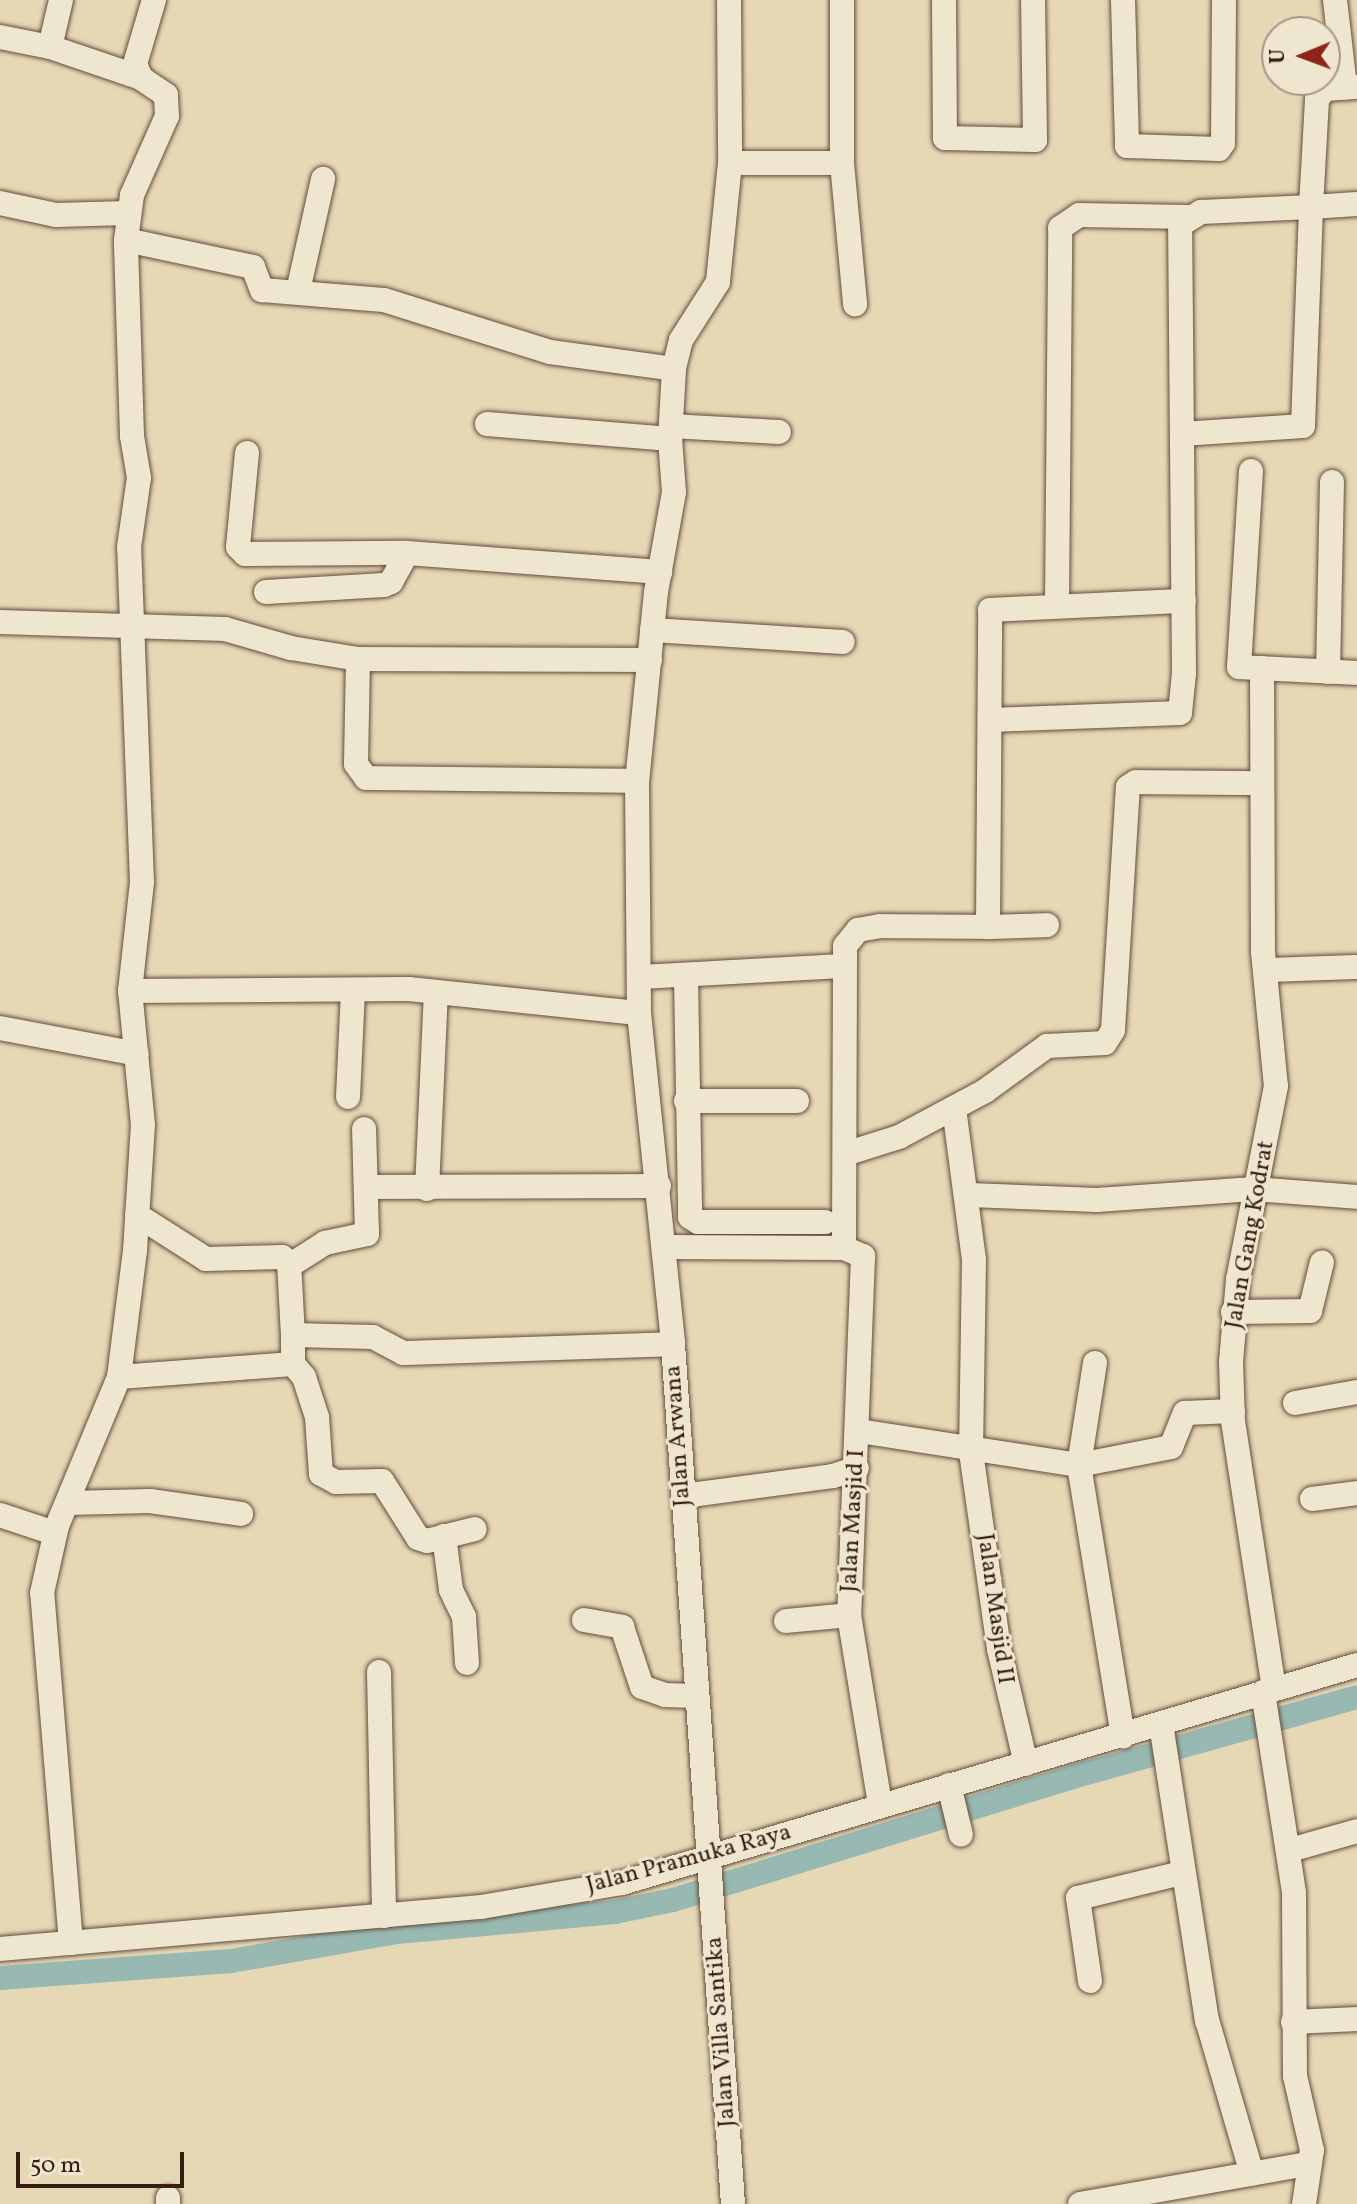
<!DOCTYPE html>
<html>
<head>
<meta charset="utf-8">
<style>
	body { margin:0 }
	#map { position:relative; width:1357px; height:2204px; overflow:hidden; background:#e6d8b5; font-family:Vollkorn,serif }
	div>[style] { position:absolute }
	.canal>* { height:24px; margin:-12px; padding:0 12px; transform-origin:12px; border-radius:12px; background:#97b9b2 }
	.roads { filter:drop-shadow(0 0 2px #644c3c) drop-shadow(0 0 2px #644c3c) }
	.minor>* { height:24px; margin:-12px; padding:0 12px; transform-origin:12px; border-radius:12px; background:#efe6cf }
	span { translate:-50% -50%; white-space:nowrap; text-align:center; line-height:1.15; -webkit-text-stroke:6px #efe6cf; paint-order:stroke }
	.street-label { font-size:24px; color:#381d13 }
	.north { position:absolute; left:1261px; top:16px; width:80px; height:80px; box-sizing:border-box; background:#efe6cf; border:2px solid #a69684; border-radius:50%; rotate:269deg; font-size:22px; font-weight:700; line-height:32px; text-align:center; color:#381d13 }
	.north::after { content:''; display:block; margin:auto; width:28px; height:36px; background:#8f2418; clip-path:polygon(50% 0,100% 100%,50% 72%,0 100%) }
	.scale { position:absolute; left:16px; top:2152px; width:168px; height:36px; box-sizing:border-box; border:4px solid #381d13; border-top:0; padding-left:10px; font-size:24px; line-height:28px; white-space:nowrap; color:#381d13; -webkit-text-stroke:6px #efe6cf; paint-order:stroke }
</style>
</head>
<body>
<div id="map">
	<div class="canal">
		<div style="left:0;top:1978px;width:232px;rotate:-4.2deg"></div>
		<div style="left:231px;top:1961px;width:169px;rotate:-9.9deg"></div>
		<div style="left:397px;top:1932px;width:219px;rotate:-5.2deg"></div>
		<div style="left:615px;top:1912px;width:59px;rotate:-11.7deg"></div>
		<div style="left:673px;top:1900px;width:433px;rotate:-17.1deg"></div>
		<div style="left:1087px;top:1773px;width:280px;rotate:-15.7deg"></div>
	</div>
	<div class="roads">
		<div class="minor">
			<div style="left:61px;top:0;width:48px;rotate:103.2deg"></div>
			<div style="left:50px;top:47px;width:96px;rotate:18.8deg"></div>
			<div style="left:729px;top:0;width:163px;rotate:89.6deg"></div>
			<div style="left:730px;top:163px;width:120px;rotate:95.8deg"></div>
			<div style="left:718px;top:282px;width:69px;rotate:122.5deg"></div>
			<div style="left:681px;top:340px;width:30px;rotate:104deg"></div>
			<div style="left:674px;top:369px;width:70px;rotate:93.3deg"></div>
			<div style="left:670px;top:439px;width:53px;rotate:85.7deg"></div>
			<div style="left:674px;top:492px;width:102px;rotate:100.2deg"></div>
			<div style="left:656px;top:592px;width:190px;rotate:95.7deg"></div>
			<div style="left:637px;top:781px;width:232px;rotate:89.5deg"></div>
			<div style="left:639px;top:1013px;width:333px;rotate:84.1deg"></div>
			<div style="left:673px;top:1344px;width:862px;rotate:86.01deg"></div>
			<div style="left:842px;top:0;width:163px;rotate:90deg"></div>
			<div style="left:842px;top:163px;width:142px;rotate:84.7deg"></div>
			<div style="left:944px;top:0;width:138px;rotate:89.6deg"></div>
			<div style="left:945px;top:138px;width:90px;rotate:1.3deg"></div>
			<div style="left:1035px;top:140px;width:140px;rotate:-90.8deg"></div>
			<div style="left:1123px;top:0;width:146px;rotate:88.4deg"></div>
			<div style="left:1127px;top:146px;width:92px;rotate:1.9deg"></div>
			<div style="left:1219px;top:149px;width:7px;rotate:-56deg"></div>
			<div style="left:1223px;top:143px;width:143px;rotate:-89.6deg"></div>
			<div style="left:1335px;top:0;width:88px;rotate:83.4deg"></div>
			<div style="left:0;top:37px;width:51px;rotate:11.3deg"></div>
			<div style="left:730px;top:163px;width:112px"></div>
			<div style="left:0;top:203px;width:57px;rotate:12.1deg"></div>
			<div style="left:56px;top:215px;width:71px;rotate:-1.6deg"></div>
			<div style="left:126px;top:240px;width:130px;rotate:12deg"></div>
			<div style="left:253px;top:267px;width:25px;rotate:69deg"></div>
			<div style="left:262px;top:290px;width:122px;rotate:4.7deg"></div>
			<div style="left:384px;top:300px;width:174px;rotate:17.4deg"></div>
			<div style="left:550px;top:352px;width:125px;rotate:7.8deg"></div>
			<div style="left:298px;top:291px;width:115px;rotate:-77.4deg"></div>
			<div style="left:487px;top:424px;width:184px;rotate:4.7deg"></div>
			<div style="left:671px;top:426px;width:108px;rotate:3.2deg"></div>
			<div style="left:1182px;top:434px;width:121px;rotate:-3.8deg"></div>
			<div style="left:1303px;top:426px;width:219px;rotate:-87.9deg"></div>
			<div style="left:1311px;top:207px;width:46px;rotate:-3.7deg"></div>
			<div style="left:247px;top:453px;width:94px;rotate:95.5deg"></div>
			<div style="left:238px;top:547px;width:10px;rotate:45deg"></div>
			<div style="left:245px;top:554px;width:162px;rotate:-0.4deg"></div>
			<div style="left:407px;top:553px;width:254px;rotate:4.3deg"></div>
			<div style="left:1251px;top:471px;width:196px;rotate:93.5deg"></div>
			<div style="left:1239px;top:667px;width:118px;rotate:2.9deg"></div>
			<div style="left:266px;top:592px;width:118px;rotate:-3.4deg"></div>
			<div style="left:384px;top:585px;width:8px;rotate:-23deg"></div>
			<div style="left:391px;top:582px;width:33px;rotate:-61deg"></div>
			<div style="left:1057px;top:604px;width:376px;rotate:-89.5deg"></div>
			<div style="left:1060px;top:228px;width:23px;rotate:-34deg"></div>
			<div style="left:1079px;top:215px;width:108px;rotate:1.1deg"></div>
			<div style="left:0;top:622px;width:225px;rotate:1.8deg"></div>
			<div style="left:225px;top:629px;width:69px;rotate:16.1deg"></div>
			<div style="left:291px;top:648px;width:68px;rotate:9.3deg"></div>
			<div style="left:358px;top:659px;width:292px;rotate:0.2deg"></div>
			<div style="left:652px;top:630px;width:191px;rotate:3.6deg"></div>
			<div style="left:358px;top:659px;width:105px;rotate:91.1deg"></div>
			<div style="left:356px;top:764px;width:17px;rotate:54deg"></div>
			<div style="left:366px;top:778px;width:271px;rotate:0.6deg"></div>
			<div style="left:1262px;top:668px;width:284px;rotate:89.8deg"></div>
			<div style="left:1263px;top:952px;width:135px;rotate:84.5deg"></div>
			<div style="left:1276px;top:1086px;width:197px;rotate:101.1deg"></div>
			<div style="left:1238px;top:1279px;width:83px;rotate:94.8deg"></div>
			<div style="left:1231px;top:1362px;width:59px;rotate:88.1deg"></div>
			<div style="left:1233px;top:1421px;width:271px;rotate:81.3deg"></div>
			<div style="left:1328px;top:672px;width:190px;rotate:-88.8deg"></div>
			<div style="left:990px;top:720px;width:190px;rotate:-2.1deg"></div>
			<div style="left:1180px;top:713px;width:40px;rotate:-84.3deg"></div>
			<div style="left:1184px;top:673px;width:448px;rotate:-90.5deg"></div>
			<div style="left:1180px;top:225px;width:25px;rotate:-32deg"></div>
			<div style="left:1201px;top:212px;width:110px;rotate:-2.6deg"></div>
			<div style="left:1311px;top:207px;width:108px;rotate:-86.8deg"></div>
			<div style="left:1317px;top:99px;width:13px;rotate:-51deg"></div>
			<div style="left:1325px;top:89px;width:32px;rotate:-4deg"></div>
			<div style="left:988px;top:927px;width:59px;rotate:-1.9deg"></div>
			<div style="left:1267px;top:970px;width:90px;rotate:-1.9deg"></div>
			<div style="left:639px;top:977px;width:205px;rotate:-3.1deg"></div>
			<div style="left:686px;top:977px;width:240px;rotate:89deg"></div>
			<div style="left:690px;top:1217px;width:9px;rotate:32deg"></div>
			<div style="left:698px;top:1222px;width:127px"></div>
			<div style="left:130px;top:991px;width:279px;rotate:-0.4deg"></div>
			<div style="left:409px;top:989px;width:231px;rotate:6deg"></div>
			<div style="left:0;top:1028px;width:139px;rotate:10.7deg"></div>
			<div style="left:348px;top:1097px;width:107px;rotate:-87.3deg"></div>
			<div style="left:686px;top:1101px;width:111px"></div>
			<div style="left:954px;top:1108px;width:153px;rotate:82.5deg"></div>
			<div style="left:974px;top:1260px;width:192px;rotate:90.9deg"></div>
			<div style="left:971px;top:1452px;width:199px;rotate:81.9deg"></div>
			<div style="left:999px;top:1649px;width:118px;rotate:76.8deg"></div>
			<div style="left:845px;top:1154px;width:57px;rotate:-17.5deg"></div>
			<div style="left:899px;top:1137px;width:98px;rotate:-28.1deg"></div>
			<div style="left:985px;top:1091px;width:77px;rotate:-36deg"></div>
			<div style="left:1047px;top:1046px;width:58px;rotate:-3deg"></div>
			<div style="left:1105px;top:1043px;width:15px;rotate:-58deg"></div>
			<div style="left:1113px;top:1030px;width:243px;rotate:-86.5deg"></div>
			<div style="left:1128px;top:787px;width:9px;rotate:-32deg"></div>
			<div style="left:1136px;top:782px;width:123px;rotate:0.5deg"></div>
			<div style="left:368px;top:1187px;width:291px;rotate:-0.2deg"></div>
			<div style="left:427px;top:1189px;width:197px;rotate:-87.4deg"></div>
			<div style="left:970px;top:1195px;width:127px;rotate:2.3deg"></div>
			<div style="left:1097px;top:1200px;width:157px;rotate:-4deg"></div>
			<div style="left:1254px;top:1189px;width:103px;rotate:4.4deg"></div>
			<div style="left:137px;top:1215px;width:82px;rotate:32.5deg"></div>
			<div style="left:206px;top:1259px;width:76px;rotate:-1.5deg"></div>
			<div style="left:282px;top:1257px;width:9px;rotate:36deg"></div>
			<div style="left:289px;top:1262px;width:73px;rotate:86.9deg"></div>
			<div style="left:293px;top:1335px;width:80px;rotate:1.4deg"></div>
			<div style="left:373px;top:1337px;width:34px;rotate:28deg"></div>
			<div style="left:403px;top:1353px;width:270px;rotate:-1.9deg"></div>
			<div style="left:666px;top:1247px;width:178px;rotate:0.3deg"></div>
			<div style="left:844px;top:1248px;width:21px;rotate:23deg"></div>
			<div style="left:863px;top:1256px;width:359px;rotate:92.2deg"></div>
			<div style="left:849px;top:1615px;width:193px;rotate:80.7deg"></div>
			<div style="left:844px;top:1248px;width:302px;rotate:-89.8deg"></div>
			<div style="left:845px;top:946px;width:21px;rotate:-51deg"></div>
			<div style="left:858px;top:930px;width:22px;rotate:-10deg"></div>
			<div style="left:880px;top:926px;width:108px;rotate:0.5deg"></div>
			<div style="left:988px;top:927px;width:317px;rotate:-89.6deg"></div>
			<div style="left:990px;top:610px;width:194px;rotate:-2.7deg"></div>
			<div style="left:289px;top:1266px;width:43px;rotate:-32.6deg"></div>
			<div style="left:325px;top:1243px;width:43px;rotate:-12.1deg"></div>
			<div style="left:367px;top:1234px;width:105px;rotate:-91.6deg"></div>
			<div style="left:1233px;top:1312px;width:77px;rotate:-0.7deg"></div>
			<div style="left:1310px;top:1311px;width:50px;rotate:-76.2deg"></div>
			<div style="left:293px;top:1335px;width:29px;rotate:90deg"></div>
			<div style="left:293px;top:1364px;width:17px;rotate:50deg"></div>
			<div style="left:304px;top:1377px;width:42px;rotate:72deg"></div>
			<div style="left:317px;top:1417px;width:57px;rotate:86deg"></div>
			<div style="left:321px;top:1474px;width:17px;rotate:28deg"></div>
			<div style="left:336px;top:1482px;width:46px;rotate:-1.2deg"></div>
			<div style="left:382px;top:1481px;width:67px;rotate:57.7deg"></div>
			<div style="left:418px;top:1538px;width:9px;rotate:18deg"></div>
			<div style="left:427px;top:1541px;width:49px;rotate:-14deg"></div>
			<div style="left:1095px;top:1363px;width:103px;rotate:98.9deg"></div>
			<div style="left:1079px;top:1465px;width:275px;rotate:80.8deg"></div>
			<div style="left:119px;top:1377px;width:174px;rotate:-4.3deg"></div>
			<div style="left:1295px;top:1403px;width:63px;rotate:-10.1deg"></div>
			<div style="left:859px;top:1431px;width:223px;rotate:8.8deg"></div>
			<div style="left:1079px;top:1465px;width:94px;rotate:-11.1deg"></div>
			<div style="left:1171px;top:1447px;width:37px;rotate:-68deg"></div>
			<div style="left:1185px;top:1413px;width:48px;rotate:-2.4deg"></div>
			<div style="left:683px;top:1496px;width:151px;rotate:-7.6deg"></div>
			<div style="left:833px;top:1476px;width:25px;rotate:-18deg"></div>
			<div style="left:1312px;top:1499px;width:45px;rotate:-7.6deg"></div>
			<div style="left:68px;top:1503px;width:82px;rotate:-1.4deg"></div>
			<div style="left:150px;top:1501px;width:92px;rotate:8.1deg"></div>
			<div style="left:0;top:1515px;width:57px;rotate:18.4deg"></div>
			<div style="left:444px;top:1536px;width:54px;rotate:82.6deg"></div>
			<div style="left:451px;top:1590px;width:30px;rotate:64deg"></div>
			<div style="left:464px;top:1617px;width:46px;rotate:86.3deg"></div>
			<div style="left:584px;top:1620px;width:39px;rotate:10deg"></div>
			<div style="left:622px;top:1627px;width:63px;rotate:71.6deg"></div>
			<div style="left:642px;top:1687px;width:24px;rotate:19deg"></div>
			<div style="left:665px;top:1695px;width:31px;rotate:2deg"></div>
			<div style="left:786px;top:1621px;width:63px;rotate:-5.4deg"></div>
			<div style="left:379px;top:1672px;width:244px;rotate:88.8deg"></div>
			<div style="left:1263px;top:1692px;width:203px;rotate:81.2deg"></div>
			<div style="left:1294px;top:1893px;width:183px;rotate:89.7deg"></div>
			<div style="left:1295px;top:2076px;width:76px;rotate:77.1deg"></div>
			<div style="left:1312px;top:2150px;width:55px;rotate:98.4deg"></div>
			<div style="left:1161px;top:1724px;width:300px;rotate:81.2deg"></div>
			<div style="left:1207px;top:2020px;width:160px;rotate:73.7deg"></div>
			<div style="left:949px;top:1785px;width:51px;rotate:76.5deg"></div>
			<div style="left:1290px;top:1850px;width:70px;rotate:-15.8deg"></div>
			<div style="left:71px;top:1943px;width:351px;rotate:-94.7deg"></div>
			<div style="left:42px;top:1593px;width:69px;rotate:-77.4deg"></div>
			<div style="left:57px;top:1526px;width:161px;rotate:-67.4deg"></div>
			<div style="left:119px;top:1377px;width:127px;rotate:-82.8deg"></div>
			<div style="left:135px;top:1251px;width:126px;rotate:-86.4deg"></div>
			<div style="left:143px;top:1125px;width:135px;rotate:-95.5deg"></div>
			<div style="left:130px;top:991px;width:110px;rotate:-83.7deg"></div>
			<div style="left:142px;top:882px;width:335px;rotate:-92.2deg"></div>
			<div style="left:129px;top:547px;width:70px;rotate:-81.8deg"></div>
			<div style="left:139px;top:478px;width:43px;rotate:-99.5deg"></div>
			<div style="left:132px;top:436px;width:196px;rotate:-91.8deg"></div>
			<div style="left:126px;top:240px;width:45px;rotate:-82.4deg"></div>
			<div style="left:132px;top:195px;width:86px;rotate:-66.1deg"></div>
			<div style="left:167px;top:116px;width:21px;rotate:-93deg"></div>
			<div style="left:166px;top:95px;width:30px;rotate:-146deg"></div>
			<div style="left:141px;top:78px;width:15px;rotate:-113deg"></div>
			<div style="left:135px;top:64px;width:67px;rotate:-73.5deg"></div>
			<div style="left:0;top:1949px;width:483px;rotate:-5deg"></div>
			<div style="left:481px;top:1907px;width:143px;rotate:-9.7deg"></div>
			<div style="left:622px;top:1883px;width:767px;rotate:-16.52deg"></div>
			<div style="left:1090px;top:1981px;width:84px;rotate:-98.2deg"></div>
			<div style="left:1078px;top:1898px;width:106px;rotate:-13.6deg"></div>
			<div style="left:1293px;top:2022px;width:64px;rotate:-2.7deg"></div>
			<div style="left:168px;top:2204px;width:6px;rotate:-90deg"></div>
			<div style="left:1080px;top:2204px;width:230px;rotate:-10deg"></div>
		</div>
	</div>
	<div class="street-label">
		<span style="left:1251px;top:1235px;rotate:-80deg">Jalan Gang Kodrat</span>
		<span style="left:679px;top:1436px;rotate:-94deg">Jalan Arwana</span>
		<span style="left:854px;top:1521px;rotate:-87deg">Jalan Masjid I</span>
		<span style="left:994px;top:1609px;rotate:82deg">Jalan Masjid II</span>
		<span style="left:689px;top:1860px;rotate:-15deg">Jalan Pramuka Raya</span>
		<span style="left:722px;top:2032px;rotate:-94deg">Jalan Villa Santika</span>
	</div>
	<div class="north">U</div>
	<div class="scale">50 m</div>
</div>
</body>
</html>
